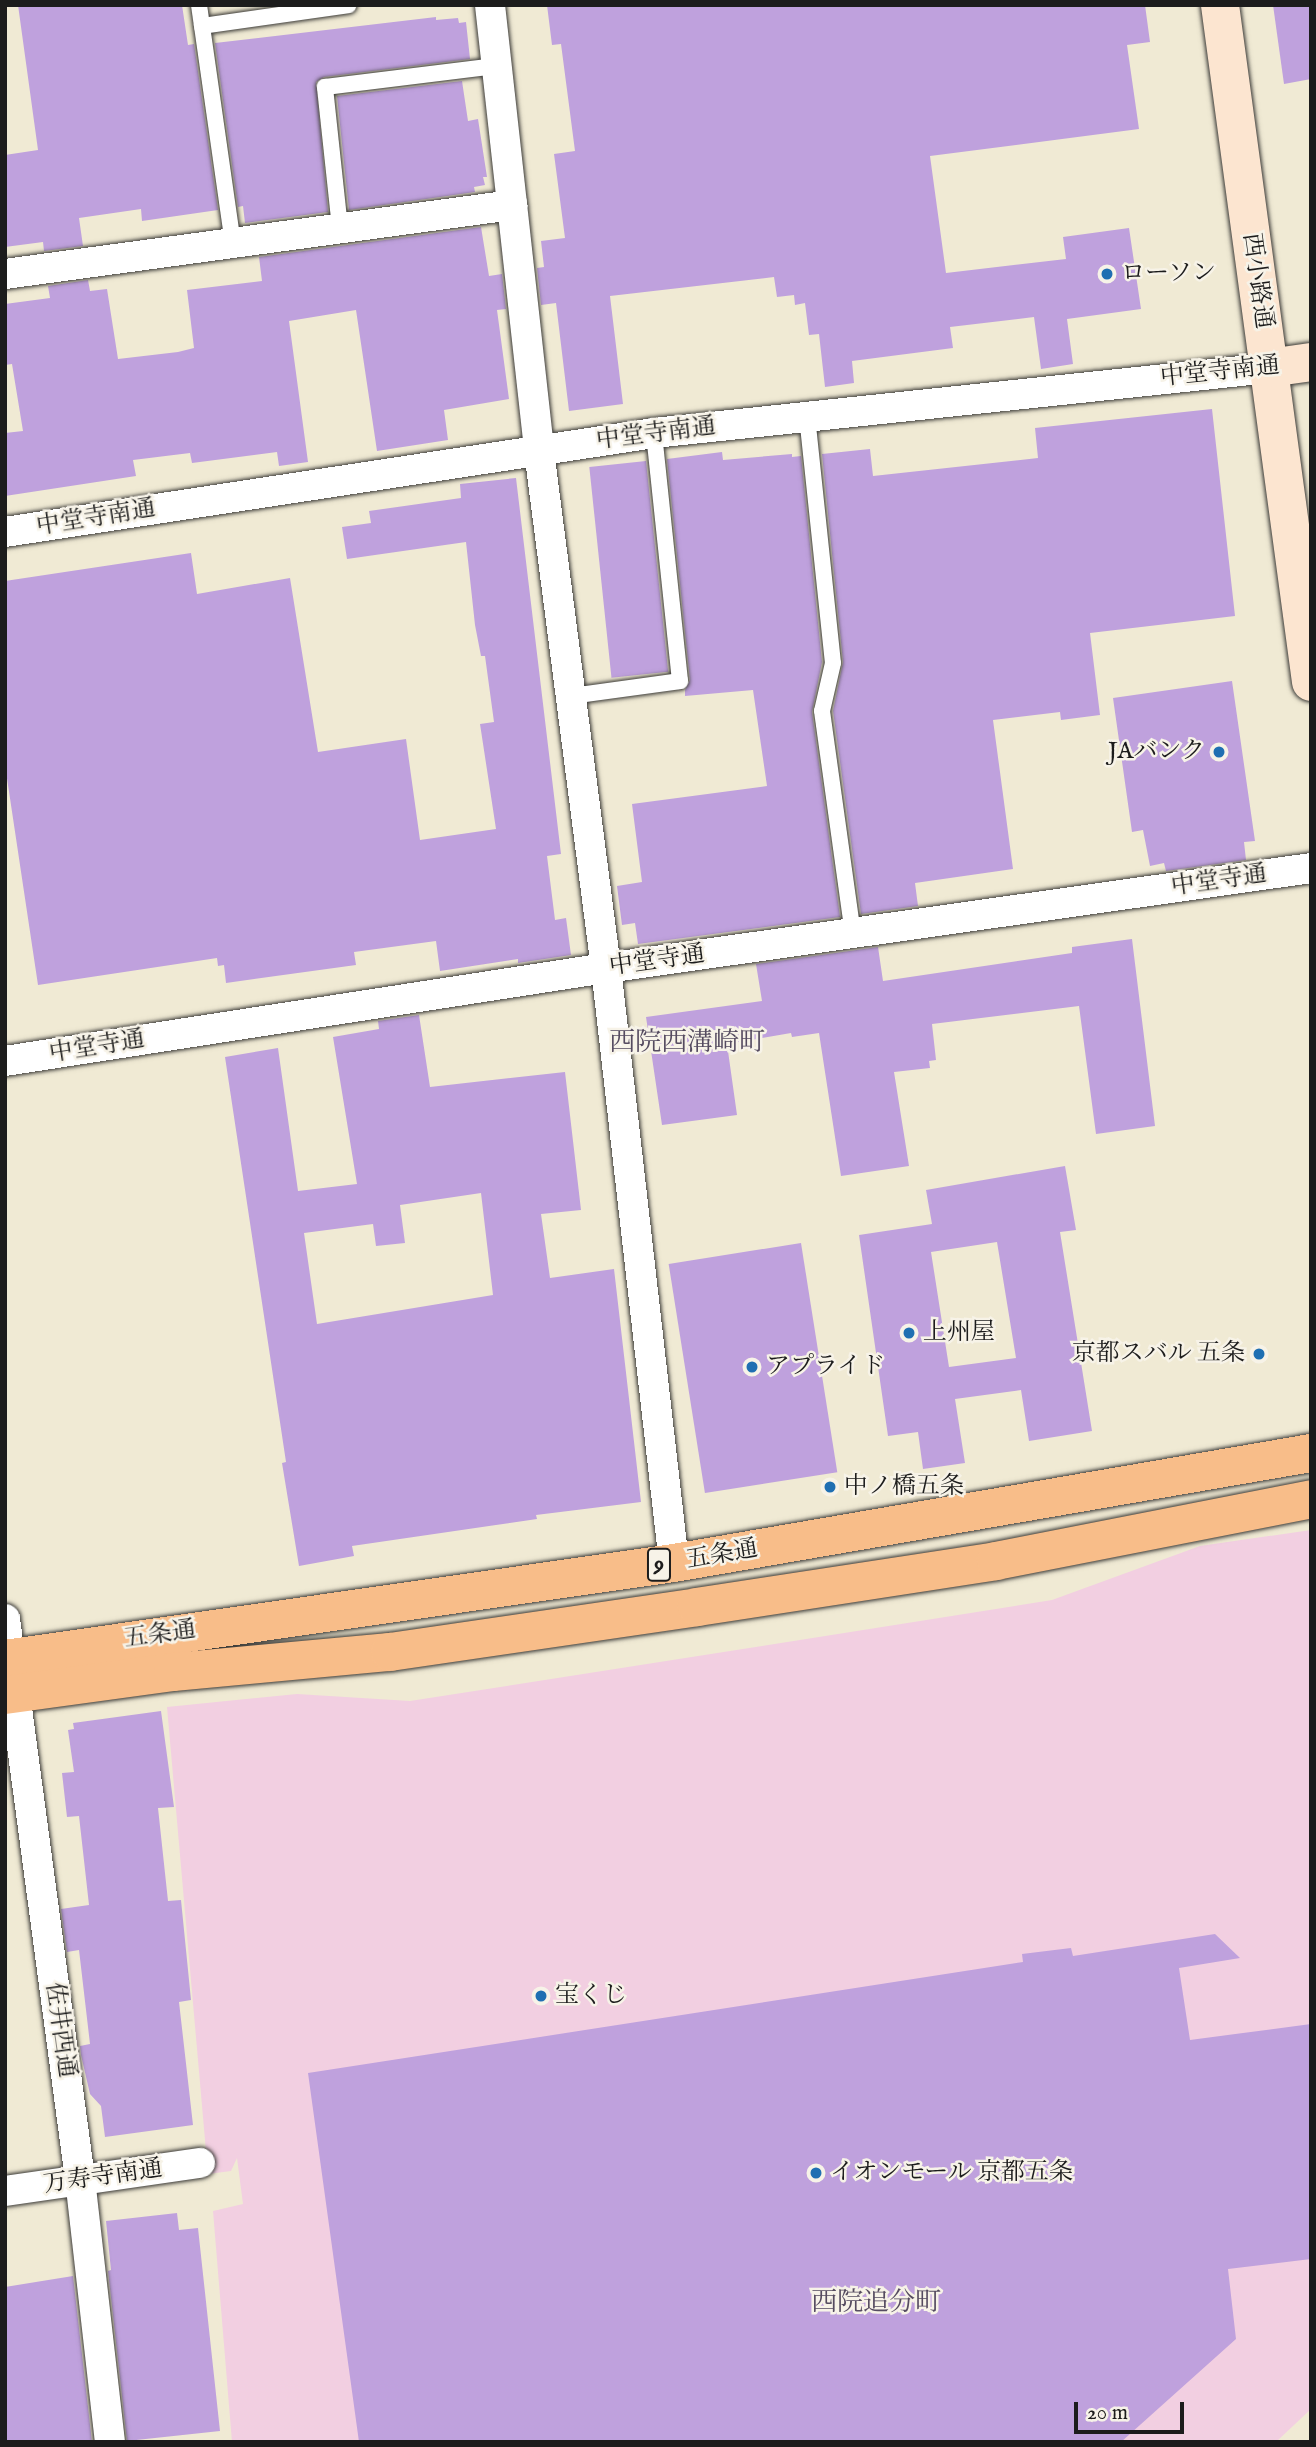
<!DOCTYPE html>
<html>
<head>
<meta charset="utf-8">
<style>
	body { margin:0 }
	#map { position:relative; width:1316px; height:2447px; overflow:hidden; background:#f0ead4; font-family:"IM FELL English","Noto Serif JP",serif }
	div>[style] { position:absolute }
	.built>* { inset:0; background:#f2cfe1 }
	.building>* { inset:0; background:#bfa1dd; transform-origin:0 0 }
	.roads { filter:drop-shadow(0 0 2px #3c3b38) drop-shadow(0 0 2px #3c3b38) }
	.lane>* { height:16px; margin:-8px; padding:0 8px; transform-origin:8px; border-radius:8px; background:#fff }
	.street>* { height:30px; margin:-15px; padding:0 15px; transform-origin:15px; border-radius:15px; background:#fff }
	.secondary>* { height:38px; margin:-19px; padding:0 19px; transform-origin:19px; border-radius:19px; background:#fce5d0 }
	.highway>* { height:38px; margin:-19px; padding:0 19px; transform-origin:19px; border-radius:19px; background:#f8bd89 }
	.dots>* { width:19px; height:19px; translate:-50% -50%; box-sizing:border-box; border:4px solid #f7f3e8; border-radius:50% }
	span { translate:-50% -50%; white-space:nowrap; text-align:center; line-height:1.15; -webkit-text-stroke:5px #f7f3e8; paint-order:stroke }
	.shield-label span { padding:2px 5px; background:#f7f3e8; border:2px solid; border-radius:5px; -webkit-text-stroke-width:0 }
	.shield-label { font-size:23px; color:#1c1c1c; font-weight:700 }
	.poi-label { font-size:24px; color:#1c1c1c }
	.left { translate:0 -50%; text-align:left }
	.right { translate:-100% -50%; text-align:right }
	.street-label { font-size:24px; color:#1c1c1c }
	.neighbourhood-label { font-size:26px; color:#554b60 }
	.frame { position:absolute; inset:0; border:7px solid #1c1c1c; pointer-events:none }
	.scale { position:absolute; left:1074px; top:2402px; width:110px; height:32px; box-sizing:border-box; border:4px solid #1c1c1c; border-top:0; padding-left:9px; font-size:21px; line-height:24px; white-space:nowrap; color:#1c1c1c; -webkit-text-stroke:5px #f7f3e8; paint-order:stroke }
</style>
</head>
<body>
<div id="map">
	<div class="built">
		<div style="clip-path:polygon(1311px 1530px,1311px 2409px,1276px 2442px,232px 2442px,213px 2211px,243px 2204px,237px 2158px,231px 2171px,208px 2174px,167px 1707px,297px 1694px,410px 1701px,762px 1646px,1052px 1600px,1200px 1546px)"></div>
	</div>
	<div class="building">
		<div style="clip-path:polygon(18px 5px,182px 5px,188px 45px,194px 44px,218px 210px,142px 221px,141px 209px,79px 218px,83px 246px,44px 251px,43px 242px,5px 247px,5px 155px,38px 150px)"></div>
		<div style="clip-path:polygon(547px 5px,1145px 5px,1150px 42px,1127px 45px,1139px 129px,930px 156px,946px 273px,1066px 259px,1063px 237px,1129px 228px,1141px 309px,1067px 319px,1073px 364px,1041px 369px,1034px 317px,950px 327px,953px 348px,852px 361px,854px 383px,825px 387px,819px 334px,809px 335px,805px 303px,795px 305px,794px 295px,777px 297px,774px 277px,610px 296px,623px 404px,569px 411px,556px 303px,541px 305px,537px 268px,544px 267px,541px 241px,565px 238px,554px 154px,575px 151px,561px 44px,552px 45px)"></div>
		<div style="clip-path:polygon(1273px 5px,1311px 5px,1311px 79px,1284px 84px)"></div>
		<div style="clip-path:polygon(436px 17px,436px 20px,458px 18px,459px 23px,466px 22px,470px 59px,324px 77px,316px 82px,328px 212px,245px 223px,243px 206px,238px 207px,215px 43px)"></div>
		<div style="clip-path:polygon(462px 81px,468px 121px,478px 119px,487px 177px,483px 177px,485px 185px,474px 187px,475px 192px,349px 210px,337px 96px)"></div>
		<div style="clip-path:polygon(481px 227px,489px 276px,502px 274px,506px 309px,497px 310px,509px 399px,444px 410px,448px 440px,377px 451px,356px 310px,289px 321px,308px 462px,279px 466px,277px 452px,192px 463px,190px 453px,133px 460px,136px 476px,5px 496px,5px 433px,23px 431px,12px 364px,5px 365px,5px 304px,50px 298px,48px 286px,88px 280px,90px 291px,107px 289px,118px 359px,178px 352px,194px 348px,187px 290px,262px 281px,259px 257px)"></div>
		<div style="clip-path:polygon(1212px 409px,1235px 616px,1090px 633px,1100px 715px,1061px 720px,1060px 712px,993px 720px,1013px 869px,915px 883px,918px 906px,861px 914px,833px 711px,843px 662px,822px 454px,870px 449px,873px 476px,1038px 458px,1035px 428px)"></div>
		<div style="clip-path:polygon(722px 452px,723px 460px,792px 454px,792px 457px,801px 456px,822px 662px,812px 712px,840px 917px,638px 944px,635px 923px,622px 925px,617px 886px,642px 882px,632px 804px,767px 786px,753px 690px,685px 696px,685px 690px,690px 680px,667px 459px)"></div>
		<div style="left:646px;top:461px;width:212px;height:57px;rotate:84deg"></div>
		<div style="clip-path:polygon(516px 478px,561px 854px,547px 856px,555px 920px,566px 918px,571px 955px,518px 963px,518px 959px,440px 971px,436px 941px,354px 952px,356px 965px,226px 983px,224px 965px,218px 966px,217px 958px,38px 985px,5px 765px,5px 581px,191px 553px,197px 594px,290px 578px,318px 752px,406px 739px,420px 840px,496px 829px,480px 724px,494px 722px,485px 656px,481px 656px,475px 625px,466px 542px,347px 559px,342px 527px,371px 523px,369px 511px,461px 498px,460px 484px)"></div>
		<div style="clip-path:polygon(1232px 681px,1255px 841px,1244px 842px,1246px 860px,1166px 871px,1164px 863px,1150px 866px,1143px 830px,1132px 832px,1113px 698px)"></div>
		<div style="clip-path:polygon(1132px 939px,1155px 1126px,1096px 1134px,1079px 1006px,932px 1024px,936px 1060px,929px 1061px,930px 1068px,894px 1072px,909px 1166px,841px 1176px,819px 1033px,792px 1037px,791px 1033px,727px 1044px,737px 1115px,662px 1125px,646px 1017px,762px 1001px,756px 964px,878px 947px,883px 981px,1072px 953px,1072px 947px)"></div>
		<div style="clip-path:polygon(evenodd,419px 1015px,430px 1087px,565px 1072px,581px 1210px,541px 1214px,550px 1278px,614px 1269px,641px 1502px,536px 1515px,537px 1519px,352px 1546px,354px 1556px,299px 1566px,282px 1463px,286px 1462px,225px 1057px,278px 1048px,298px 1191px,357px 1184px,333px 1037px,379px 1029px,378px 1021px,419px 1015px,481px 1193px,493px 1295px,317px 1324px,304px 1233px,373px 1224px,376px 1246px,405px 1243px,400px 1205px,481px 1193px)"></div>
		<div style="clip-path:polygon(evenodd,1065px 1166px,1076px 1230px,1060px 1232px,1092px 1431px,1029px 1441px,1021px 1390px,955px 1399px,965px 1463px,923px 1469px,918px 1432px,888px 1436px,859px 1235px,932px 1224px,926px 1190px,1065px 1166px,997px 1242px,1016px 1358px,949px 1367px,931px 1252px,997px 1242px)"></div>
		<div style="left:801px;top:1243px;width:232px;height:134px;rotate:81deg"></div>
		<div style="clip-path:polygon(161px 1711px,174px 1807px,158px 1808px,168px 1901px,181px 1900px,191px 2000px,179px 2002px,193px 2125px,105px 2137px,101px 2106px,90px 2094px,81px 2055px,80px 2046px,90px 2044px,79px 1950px,67px 1952px,61px 1909px,89px 1905px,79px 1816px,67px 1817px,62px 1773px,74px 1772px,68px 1730px,74px 1729px,73px 1723px)"></div>
		<div style="clip-path:polygon(1215px 1934px,1240px 1958px,1179px 1968px,1190px 2040px,1311px 2024px,1311px 2259px,1228px 2269px,1236px 2339px,1121px 2442px,359px 2442px,308px 2073px,1023px 1962px,1022px 1954px,1071px 1948px,1073px 1956px)"></div>
		<div style="clip-path:polygon(177px 2213px,179px 2230px,198px 2228px,220px 2431px,127px 2441px,108px 2271px,111px 2270px,106px 2221px)"></div>
		<div style="clip-path:polygon(73px 2276px,92px 2442px,5px 2442px,5px 2287px)"></div>
	</div>
	<div class="roads">
		<div class="lane">
			<div style="left:199px;top:5px;width:240px;rotate:81.9deg"></div>
			<div style="left:202px;top:26px;width:148px;rotate:-8.1deg"></div>
			<div style="left:340px;top:228px;width:142px;rotate:-96.1deg"></div>
			<div style="left:325px;top:87px;width:172px;rotate:-7deg"></div>
			<div style="left:807px;top:416px;width:248px;rotate:84deg"></div>
			<div style="left:833px;top:663px;width:49px;rotate:102.9deg"></div>
			<div style="left:822px;top:711px;width:224px;rotate:82.1deg"></div>
			<div style="left:571px;top:696px;width:110px;rotate:-7.8deg"></div>
			<div style="left:680px;top:681px;width:249px;rotate:-96deg"></div>
		</div>
		<div class="street">
			<div style="left:490px;top:5px;width:449px;rotate:83.7deg"></div>
			<div style="left:539px;top:451px;width:521px;rotate:82.62deg"></div>
			<div style="left:606px;top:968px;width:599px;rotate:83.48deg"></div>
			<div style="left:5px;top:274px;width:512px;rotate:-7.75deg"></div>
			<div style="left:5px;top:532px;width:657px;rotate:-8.67deg"></div>
			<div style="left:654px;top:433px;width:618px;rotate:-6.03deg"></div>
			<div style="left:5px;top:1061px;width:608px;rotate:-8.8deg"></div>
			<div style="left:606px;top:968px;width:712px;rotate:-8.07deg"></div>
			<div style="left:5px;top:1619px;width:565px;rotate:82.37deg"></div>
			<div style="left:80px;top:2179px;width:265px;rotate:83.5deg"></div>
			<div style="left:5px;top:2191px;width:197px;rotate:-8.2deg"></div>
		</div>
		<div class="secondary">
			<div style="left:1220px;top:5px;width:683px;rotate:82.34deg"></div>
			<div style="left:1269px;top:368px;width:42px;rotate:-8.1deg"></div>
		</div>
		<div class="highway">
			<div style="left:5px;top:1659px;width:676px;rotate:-8.17deg"></div>
			<div style="left:674px;top:1563px;width:646px;rotate:-9.8deg"></div>
			<div style="left:5px;top:1695px;width:170px;rotate:-7.8deg"></div>
			<div style="left:173px;top:1672px;width:218px;rotate:-5.3deg"></div>
			<div style="left:390px;top:1652px;width:310px;rotate:-8.3deg"></div>
			<div style="left:697px;top:1607px;width:303px;rotate:-8.7deg"></div>
			<div style="left:996px;top:1561px;width:321px;rotate:-11.1deg"></div>
		</div>
	</div>
	<div class="dots">
		<div style="left:1107px;top:274px;background:#1f6fb2"></div>
		<div style="left:1219px;top:752px;background:#1f6fb2"></div>
		<div style="left:909px;top:1333px;background:#1f6fb2"></div>
		<div style="left:1259px;top:1354px;background:#1f6fb2"></div>
		<div style="left:752px;top:1367px;background:#1f6fb2"></div>
		<div style="left:830px;top:1487px;background:#1f6fb2"></div>
		<div style="left:541px;top:1996px;background:#1f6fb2"></div>
		<div style="left:816px;top:2173px;background:#1f6fb2"></div>
	</div>
	<div class="shield-label">
		<span style="left:659px;top:1565px">9</span>
	</div>
	<div class="poi-label">
		<span class="left" style="left:1121px;top:274px">ローソン</span>
		<span class="right" style="left:1205px;top:752px">JAバンク</span>
		<span class="left" style="left:923px;top:1333px">上州屋</span>
		<span class="right" style="left:1245px;top:1354px">京都スバル 五条</span>
		<span class="left" style="left:766px;top:1367px">アプライド</span>
		<span class="left" style="left:844px;top:1487px">中ノ橋五条</span>
		<span class="left" style="left:555px;top:1996px">宝くじ</span>
		<span class="left" style="left:830px;top:2173px">イオンモール 京都五条</span>
	</div>
	<div class="street-label">
		<span style="left:1257px;top:281px;rotate:82deg">西小路通</span>
		<span style="left:1220px;top:372px;rotate:-6deg">中堂寺南通</span>
		<span style="left:656px;top:434px;rotate:-7deg">中堂寺南通</span>
		<span style="left:96px;top:518px;rotate:-9deg">中堂寺南通</span>
		<span style="left:1219px;top:881px;rotate:-8deg">中堂寺通</span>
		<span style="left:657px;top:961px;rotate:-8deg">中堂寺通</span>
		<span style="left:97px;top:1047px;rotate:-9deg">中堂寺通</span>
		<span style="left:722px;top:1555px;rotate:-10deg">五条通</span>
		<span style="left:160px;top:1635px;rotate:-8deg">五条通</span>
		<span style="left:60px;top:2030px;rotate:82deg">佐井西通</span>
		<span style="left:103px;top:2177px;rotate:-8deg">万寿寺南通</span>
	</div>
	<div class="neighbourhood-label">
		<span style="left:687px;top:1043px">西院西溝崎町</span>
		<span style="left:876px;top:2303px">西院追分町</span>
	</div>
	<div class="frame"></div>
	<div class="scale">20 m</div>
</div>
</body>
</html>
